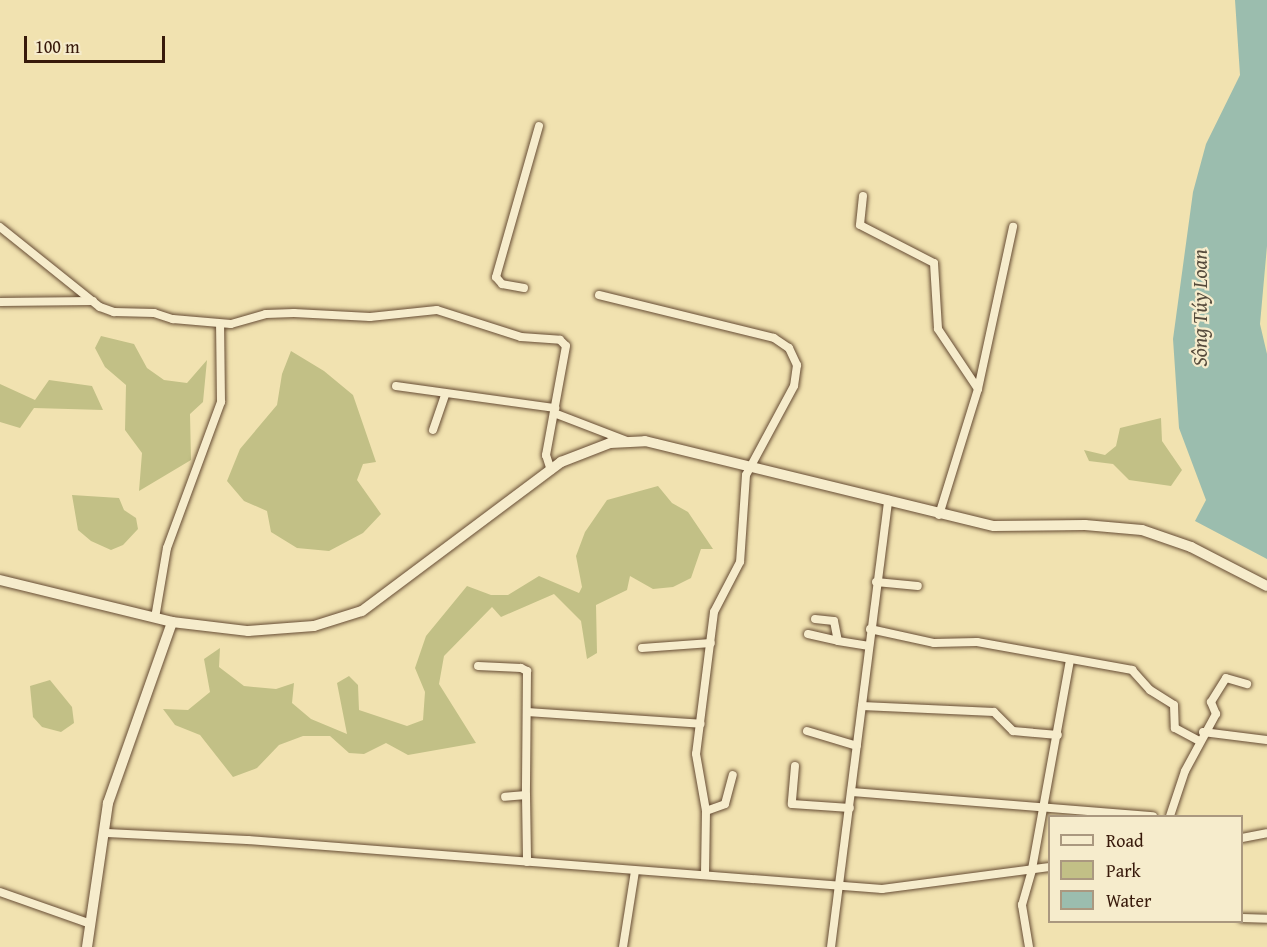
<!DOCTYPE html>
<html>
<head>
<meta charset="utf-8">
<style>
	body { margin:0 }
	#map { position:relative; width:1267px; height:947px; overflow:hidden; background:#f1e2b0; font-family:"Gentium Book Plus",serif }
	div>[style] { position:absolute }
	.green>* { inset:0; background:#c2c086 }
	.water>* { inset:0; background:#9bbdae }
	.roads { filter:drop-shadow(0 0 2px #664c34) drop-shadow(0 0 2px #664c34) }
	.minor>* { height:8px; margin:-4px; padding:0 4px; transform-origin:4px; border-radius:4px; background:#f6eccc }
	.tertiary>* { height:10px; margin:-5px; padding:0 5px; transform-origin:5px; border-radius:5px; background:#f6eccc }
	span { translate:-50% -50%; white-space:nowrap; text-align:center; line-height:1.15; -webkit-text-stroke:4.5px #f6eccc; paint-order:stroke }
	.water-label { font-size:21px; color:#564b3c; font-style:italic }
	.legend { position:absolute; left:1048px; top:815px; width:195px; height:108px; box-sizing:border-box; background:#f6eccc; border:2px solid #aa987f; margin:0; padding:8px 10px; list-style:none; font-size:18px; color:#381a0b }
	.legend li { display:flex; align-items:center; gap:12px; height:30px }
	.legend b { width:30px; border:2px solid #aa987f }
	.scale { position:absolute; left:24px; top:36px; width:141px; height:27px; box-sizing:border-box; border:3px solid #381a0b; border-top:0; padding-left:8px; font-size:18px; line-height:21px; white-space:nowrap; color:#381a0b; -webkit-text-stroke:4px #f6eccc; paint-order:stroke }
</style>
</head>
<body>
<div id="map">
	<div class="green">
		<div style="clip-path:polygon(101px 336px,134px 344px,147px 368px,164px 380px,187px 383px,207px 360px,203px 402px,190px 414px,191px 460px,139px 491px,142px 453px,125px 430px,126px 385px,105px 367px,95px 348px)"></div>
		<div style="clip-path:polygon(291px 351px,324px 371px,353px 395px,376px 462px,363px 464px,357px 480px,381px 514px,363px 533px,329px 551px,297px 548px,271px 532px,267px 511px,244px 501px,227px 481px,240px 449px,277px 405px,282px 374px)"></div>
		<div style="clip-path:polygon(49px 380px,92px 386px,103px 410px,34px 408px,20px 428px,0 422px,0 384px,35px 400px)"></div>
		<div style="clip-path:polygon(1161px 418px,1162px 441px,1182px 470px,1171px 486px,1129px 480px,1113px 464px,1089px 461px,1084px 450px,1105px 455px,1116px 446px,1120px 428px)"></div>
		<div style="clip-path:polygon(658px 486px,672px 503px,688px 512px,713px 549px,701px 549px,691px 578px,673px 587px,653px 589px,630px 576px,627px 590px,596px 605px,597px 653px,587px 659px,581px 621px,554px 594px,501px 617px,492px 607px,444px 656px,439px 684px,476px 743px,408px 755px,386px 743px,364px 754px,349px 753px,330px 736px,303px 736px,279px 745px,257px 768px,233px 777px,200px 735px,175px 725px,163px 709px,188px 710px,210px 692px,204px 659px,220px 648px,219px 667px,244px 686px,276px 689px,294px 683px,292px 703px,311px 719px,347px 734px,337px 683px,349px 676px,358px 685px,359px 710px,407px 726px,423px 720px,425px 692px,415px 668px,426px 636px,467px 586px,491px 595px,508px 595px,539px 576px,579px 593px,582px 587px,576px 556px,585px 532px,607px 500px)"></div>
		<div style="clip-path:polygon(72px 495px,119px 498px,124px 510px,136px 518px,138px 529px,123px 545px,111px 550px,91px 541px,78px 530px)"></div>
		<div style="clip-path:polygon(50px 680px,72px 707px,74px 723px,61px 732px,42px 727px,33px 717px,30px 686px)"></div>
	</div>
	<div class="water">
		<div style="clip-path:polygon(1235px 0,1267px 0,1267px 246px,1260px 324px,1267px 354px,1267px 559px,1195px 521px,1206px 500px,1179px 428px,1173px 339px,1193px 192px,1206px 144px,1240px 75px)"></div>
	</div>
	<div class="roads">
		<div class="minor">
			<div style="left:863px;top:196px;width:29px;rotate:96deg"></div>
			<div style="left:860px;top:225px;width:83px;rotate:27.2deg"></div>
			<div style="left:934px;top:263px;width:66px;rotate:86.5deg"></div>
			<div style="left:938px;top:329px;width:72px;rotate:56.3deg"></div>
			<div style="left:0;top:227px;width:128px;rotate:38.7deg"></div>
			<div style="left:100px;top:307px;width:15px;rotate:20deg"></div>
			<div style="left:114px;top:312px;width:40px;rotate:1.4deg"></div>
			<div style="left:154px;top:313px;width:20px;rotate:18deg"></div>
			<div style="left:173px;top:319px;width:58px;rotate:4.9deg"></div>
			<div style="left:231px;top:324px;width:36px;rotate:-16deg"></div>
			<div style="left:266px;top:314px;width:28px;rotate:-2deg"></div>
			<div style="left:294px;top:313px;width:76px;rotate:3deg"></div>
			<div style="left:370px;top:317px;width:67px;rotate:-6deg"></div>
			<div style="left:437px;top:310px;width:88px;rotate:17.8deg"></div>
			<div style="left:521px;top:337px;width:39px;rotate:4deg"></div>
			<div style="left:560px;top:340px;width:8px;rotate:45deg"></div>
			<div style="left:566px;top:346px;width:111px;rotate:100.4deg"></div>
			<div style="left:546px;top:455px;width:16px;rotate:72deg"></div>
			<div style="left:524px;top:288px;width:22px;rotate:-170deg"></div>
			<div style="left:502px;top:284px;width:9px;rotate:-131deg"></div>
			<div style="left:496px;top:277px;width:157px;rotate:-74.1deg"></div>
			<div style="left:599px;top:295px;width:180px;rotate:13.8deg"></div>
			<div style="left:774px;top:338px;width:18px;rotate:34deg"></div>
			<div style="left:789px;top:348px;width:19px;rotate:65deg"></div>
			<div style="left:797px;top:365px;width:21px;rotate:98deg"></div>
			<div style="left:794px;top:386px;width:101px;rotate:118.3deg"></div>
			<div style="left:746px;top:475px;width:87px;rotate:93.9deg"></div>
			<div style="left:740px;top:562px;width:56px;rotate:117.5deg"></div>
			<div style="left:714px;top:612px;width:143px;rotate:97.2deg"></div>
			<div style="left:696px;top:754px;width:58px;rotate:80deg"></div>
			<div style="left:706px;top:811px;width:64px;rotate:90.9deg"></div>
			<div style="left:0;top:302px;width:93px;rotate:-0.6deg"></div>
			<div style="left:396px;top:386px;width:161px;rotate:7.9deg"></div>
			<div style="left:554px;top:413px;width:78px;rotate:21deg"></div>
			<div style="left:433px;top:430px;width:37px;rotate:-71deg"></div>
			<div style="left:939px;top:515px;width:132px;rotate:-72.8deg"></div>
			<div style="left:978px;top:389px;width:166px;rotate:-77.8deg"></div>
			<div style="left:876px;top:582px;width:42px;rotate:5.4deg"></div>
			<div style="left:155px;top:618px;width:71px;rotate:-80.3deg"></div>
			<div style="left:167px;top:548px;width:156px;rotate:-69.7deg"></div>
			<div style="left:221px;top:402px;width:78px;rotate:-90.7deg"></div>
			<div style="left:815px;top:619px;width:19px;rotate:6deg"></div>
			<div style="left:834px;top:621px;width:20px;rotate:79deg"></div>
			<div style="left:838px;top:641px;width:30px;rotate:9deg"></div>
			<div style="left:870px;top:629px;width:66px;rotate:12.3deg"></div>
			<div style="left:934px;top:643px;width:43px;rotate:-1.3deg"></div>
			<div style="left:977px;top:642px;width:158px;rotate:10.2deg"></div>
			<div style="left:1132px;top:670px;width:27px;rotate:48deg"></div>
			<div style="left:1150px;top:690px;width:28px;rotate:32deg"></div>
			<div style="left:1174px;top:705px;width:23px;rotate:88deg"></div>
			<div style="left:1175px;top:728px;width:27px;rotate:28deg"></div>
			<div style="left:808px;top:634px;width:31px;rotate:13deg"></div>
			<div style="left:642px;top:648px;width:69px;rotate:-4.1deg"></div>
			<div style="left:478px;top:666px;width:43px;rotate:2.7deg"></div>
			<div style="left:521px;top:668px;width:7px;rotate:27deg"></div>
			<div style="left:527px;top:671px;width:124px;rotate:90.5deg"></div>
			<div style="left:526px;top:795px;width:21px;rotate:175deg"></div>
			<div style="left:862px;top:706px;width:132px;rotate:2.6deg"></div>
			<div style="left:994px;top:712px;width:27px;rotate:45deg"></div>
			<div style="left:1013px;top:731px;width:45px;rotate:5.1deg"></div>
			<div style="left:527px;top:712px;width:174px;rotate:3.9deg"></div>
			<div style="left:807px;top:731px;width:52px;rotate:16.7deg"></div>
			<div style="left:1203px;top:732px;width:64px;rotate:7.1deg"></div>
			<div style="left:795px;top:766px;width:38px;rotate:95deg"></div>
			<div style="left:792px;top:804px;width:58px;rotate:3.9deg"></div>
			<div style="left:852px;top:792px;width:302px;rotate:4.6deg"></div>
			<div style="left:526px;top:795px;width:67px;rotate:89.1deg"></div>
			<div style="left:706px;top:811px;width:20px;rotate:-20deg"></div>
			<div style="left:725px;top:804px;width:30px;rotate:-75deg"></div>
			<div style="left:1170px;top:816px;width:47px;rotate:-71.6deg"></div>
			<div style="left:1185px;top:771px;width:65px;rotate:-61.5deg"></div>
			<div style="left:1216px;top:714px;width:13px;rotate:-113deg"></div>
			<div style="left:1211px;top:702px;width:28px;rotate:-58deg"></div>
			<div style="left:1226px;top:678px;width:22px;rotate:16deg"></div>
			<div style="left:106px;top:833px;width:142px;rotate:2.8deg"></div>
			<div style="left:248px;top:840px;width:636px;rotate:4.42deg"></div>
			<div style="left:882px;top:889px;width:169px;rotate:-7.5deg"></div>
			<div style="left:1242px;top:838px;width:25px;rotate:-11deg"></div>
			<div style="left:0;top:892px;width:96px;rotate:19.4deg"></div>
			<div style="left:1242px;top:918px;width:25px;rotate:2deg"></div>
			<div style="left:623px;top:947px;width:77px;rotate:-81deg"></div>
			<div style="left:831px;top:947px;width:451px;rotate:-82.7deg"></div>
			<div style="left:1029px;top:947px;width:43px;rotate:-99.5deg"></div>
			<div style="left:1022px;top:905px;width:37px;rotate:-74deg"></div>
			<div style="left:1032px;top:869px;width:212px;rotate:-79.7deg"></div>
		</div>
		<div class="tertiary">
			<div style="left:0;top:580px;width:177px;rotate:13.7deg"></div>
			<div style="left:172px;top:622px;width:77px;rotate:6.8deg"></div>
			<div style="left:248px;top:631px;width:66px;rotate:-4.3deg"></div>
			<div style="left:314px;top:626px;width:50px;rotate:-17.4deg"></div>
			<div style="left:362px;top:611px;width:249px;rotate:-36.8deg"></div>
			<div style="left:561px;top:462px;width:53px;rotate:-21.2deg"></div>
			<div style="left:610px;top:443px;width:35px;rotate:-3deg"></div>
			<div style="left:645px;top:441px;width:359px;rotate:13.7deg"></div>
			<div style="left:994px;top:526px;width:91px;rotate:-0.6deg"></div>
			<div style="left:1085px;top:525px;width:57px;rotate:5deg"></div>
			<div style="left:1142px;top:530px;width:52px;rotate:19.1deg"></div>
			<div style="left:1191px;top:547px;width:85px;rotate:27.2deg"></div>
			<div style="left:87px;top:947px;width:146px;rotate:-81.7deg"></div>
			<div style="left:108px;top:803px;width:192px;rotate:-70.5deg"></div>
		</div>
	</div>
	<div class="water-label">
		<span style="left:1200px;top:308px;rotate:-90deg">Sông Túy Loan</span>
	</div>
	<ul class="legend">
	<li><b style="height:8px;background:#f6eccc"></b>Road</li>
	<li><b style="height:16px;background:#c2c086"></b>Park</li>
	<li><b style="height:16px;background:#9bbdae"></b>Water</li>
	</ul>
	<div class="scale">100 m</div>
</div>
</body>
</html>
